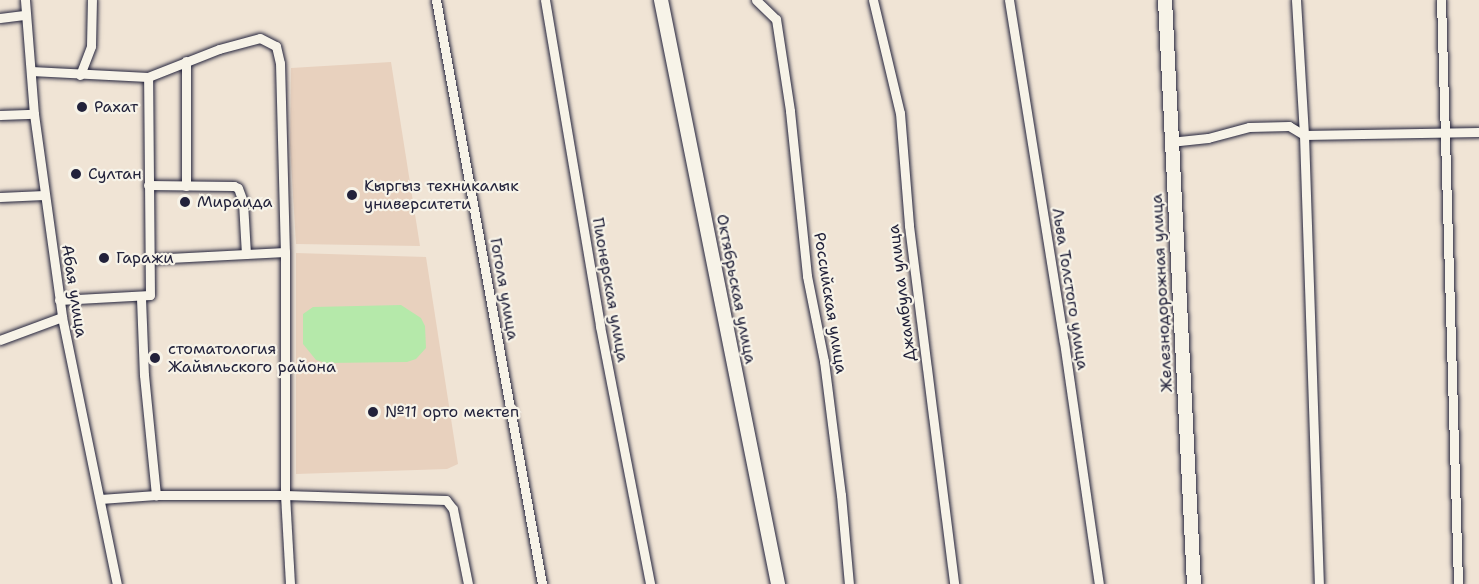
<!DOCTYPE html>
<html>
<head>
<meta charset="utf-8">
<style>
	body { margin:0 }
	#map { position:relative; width:1479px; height:584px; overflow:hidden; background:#f0e4d5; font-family:"Shantell Sans",sans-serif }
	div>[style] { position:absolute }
	.built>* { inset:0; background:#e8d1be }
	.green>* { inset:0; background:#b5e9aa }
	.roads { filter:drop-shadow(0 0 2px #22223b) drop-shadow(0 0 2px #22223b) }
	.street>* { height:9px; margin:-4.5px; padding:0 4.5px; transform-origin:4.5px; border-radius:4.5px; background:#f7f3e8 }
	.secondary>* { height:14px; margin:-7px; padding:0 7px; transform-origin:7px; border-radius:7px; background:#f7f3e8 }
	.dots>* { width:16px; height:16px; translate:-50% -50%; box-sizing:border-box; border:3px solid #f7f3e8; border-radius:50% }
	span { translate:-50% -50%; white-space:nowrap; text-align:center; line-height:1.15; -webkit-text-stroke:4.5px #f7f3e8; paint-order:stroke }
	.poi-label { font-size:16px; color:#22223b }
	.left { translate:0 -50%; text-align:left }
	.street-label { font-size:16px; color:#22223b }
</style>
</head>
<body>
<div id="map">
	<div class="built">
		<div style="clip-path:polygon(391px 62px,420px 246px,296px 244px,290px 145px,291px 68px)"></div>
		<div style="clip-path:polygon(296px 253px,426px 257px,458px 464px,447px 469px,296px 474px)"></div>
	</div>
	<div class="green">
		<div style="clip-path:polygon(401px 305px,421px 318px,425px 326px,426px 348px,416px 359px,407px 362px,326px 363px,316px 360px,303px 344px,303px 314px,313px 307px)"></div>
	</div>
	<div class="roads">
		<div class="street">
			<div style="left:25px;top:0;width:114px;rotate:85.5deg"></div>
			<div style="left:34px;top:114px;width:205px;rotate:82.1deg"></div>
			<div style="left:62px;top:317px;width:273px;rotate:78.4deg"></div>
			<div style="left:436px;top:0;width:594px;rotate:79.71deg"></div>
			<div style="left:545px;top:0;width:331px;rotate:80.4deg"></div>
			<div style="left:600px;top:326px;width:263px;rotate:79deg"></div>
			<div style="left:756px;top:0;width:28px;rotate:44deg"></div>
			<div style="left:776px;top:19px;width:93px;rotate:81.3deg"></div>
			<div style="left:790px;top:111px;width:166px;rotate:84.1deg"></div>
			<div style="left:807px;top:276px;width:87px;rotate:78.7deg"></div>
			<div style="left:824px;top:361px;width:135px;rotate:82.8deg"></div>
			<div style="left:841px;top:495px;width:89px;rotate:84.9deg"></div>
			<div style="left:873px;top:0;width:116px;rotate:76.6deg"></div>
			<div style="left:900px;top:113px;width:113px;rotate:85.4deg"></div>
			<div style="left:909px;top:226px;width:361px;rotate:82.8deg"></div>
			<div style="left:1009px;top:0;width:346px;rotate:80.9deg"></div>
			<div style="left:1064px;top:342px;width:245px;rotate:81.8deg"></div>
			<div style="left:1296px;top:0;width:135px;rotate:86.6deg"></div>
			<div style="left:1304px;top:135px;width:449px;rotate:88.1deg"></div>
			<div style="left:1441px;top:0;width:584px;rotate:88.33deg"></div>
			<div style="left:0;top:18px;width:26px;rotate:-7deg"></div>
			<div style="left:31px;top:71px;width:117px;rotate:2.9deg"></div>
			<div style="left:148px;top:77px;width:76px;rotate:-21.5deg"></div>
			<div style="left:219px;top:49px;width:42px;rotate:-15deg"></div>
			<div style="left:260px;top:38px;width:18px;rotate:27deg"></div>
			<div style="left:276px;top:46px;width:17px;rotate:77deg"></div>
			<div style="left:280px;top:63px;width:189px;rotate:88.5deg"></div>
			<div style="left:285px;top:252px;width:243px;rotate:90deg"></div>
			<div style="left:285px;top:495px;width:129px;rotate:180deg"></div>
			<div style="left:156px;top:495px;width:56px;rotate:175.9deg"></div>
			<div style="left:80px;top:75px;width:31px;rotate:-69deg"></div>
			<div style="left:91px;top:46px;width:46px;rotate:-88.8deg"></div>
			<div style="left:0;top:115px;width:34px;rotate:-2deg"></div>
			<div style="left:1170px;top:142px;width:38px;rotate:-6deg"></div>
			<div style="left:1208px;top:138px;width:42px;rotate:-15deg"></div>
			<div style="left:1249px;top:127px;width:40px;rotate:-1.4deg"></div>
			<div style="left:1289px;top:126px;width:17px;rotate:31deg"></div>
			<div style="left:1304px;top:135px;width:175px;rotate:-1deg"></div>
			<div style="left:148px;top:185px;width:86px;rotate:0.7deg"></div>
			<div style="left:234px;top:186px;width:4px;rotate:27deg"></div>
			<div style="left:238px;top:188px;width:15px;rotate:70deg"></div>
			<div style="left:243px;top:202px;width:52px;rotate:86.7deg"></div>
			<div style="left:186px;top:186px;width:125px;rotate:-90deg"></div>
			<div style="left:0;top:197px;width:44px;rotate:-2.6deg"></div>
			<div style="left:150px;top:259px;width:135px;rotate:-3deg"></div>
			<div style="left:141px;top:298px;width:77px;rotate:87.8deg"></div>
			<div style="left:144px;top:375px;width:121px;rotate:84.3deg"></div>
			<div style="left:59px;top:300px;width:91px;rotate:-3.1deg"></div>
			<div style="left:150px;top:295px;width:218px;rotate:-90.5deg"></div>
			<div style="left:0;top:340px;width:66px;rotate:-20.4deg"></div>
			<div style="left:290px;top:584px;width:89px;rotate:-93.2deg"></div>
			<div style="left:285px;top:495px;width:161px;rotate:1.8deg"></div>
			<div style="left:446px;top:500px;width:11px;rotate:52deg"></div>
			<div style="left:453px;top:509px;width:76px;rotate:78.7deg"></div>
		</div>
		<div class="secondary">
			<div style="left:661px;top:0;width:596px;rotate:78.67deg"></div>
			<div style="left:1165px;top:0;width:585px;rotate:87.16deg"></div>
		</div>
	</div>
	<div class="dots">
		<div style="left:82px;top:107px;background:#22223b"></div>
		<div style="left:76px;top:174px;background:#22223b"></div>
		<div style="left:352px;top:195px;background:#22223b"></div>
		<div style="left:185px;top:202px;background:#22223b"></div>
		<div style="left:104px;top:258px;background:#22223b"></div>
		<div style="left:155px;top:358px;background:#22223b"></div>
		<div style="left:373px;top:412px;background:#22223b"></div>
	</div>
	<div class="poi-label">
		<span class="left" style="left:94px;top:107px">Рахат</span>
		<span class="left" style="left:88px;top:174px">Султан</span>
		<span class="left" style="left:364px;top:195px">Кыргыз техникалык<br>университети</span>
		<span class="left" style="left:197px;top:202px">Мираида</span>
		<span class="left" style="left:116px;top:258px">Гаражи</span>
		<span class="left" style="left:168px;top:358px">стоматология<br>Жайыльского района</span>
		<span class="left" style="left:385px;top:412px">№11 орто мектеп</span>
	</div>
	<div class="street-label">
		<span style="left:504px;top:289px;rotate:80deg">Гоголя улица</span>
		<span style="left:736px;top:289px;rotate:79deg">Октябрьская улица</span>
		<span style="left:1070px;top:289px;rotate:81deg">Льва Толстого улица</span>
		<span style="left:610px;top:290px;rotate:80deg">Пионерская улица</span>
		<span style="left:74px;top:291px;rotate:81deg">Абая улица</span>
		<span style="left:902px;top:293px;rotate:-97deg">Джамбула улица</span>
		<span style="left:1162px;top:293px;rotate:-93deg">Железнодорожная улица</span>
		<span style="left:830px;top:303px;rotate:81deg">Российская улица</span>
	</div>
</div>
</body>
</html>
